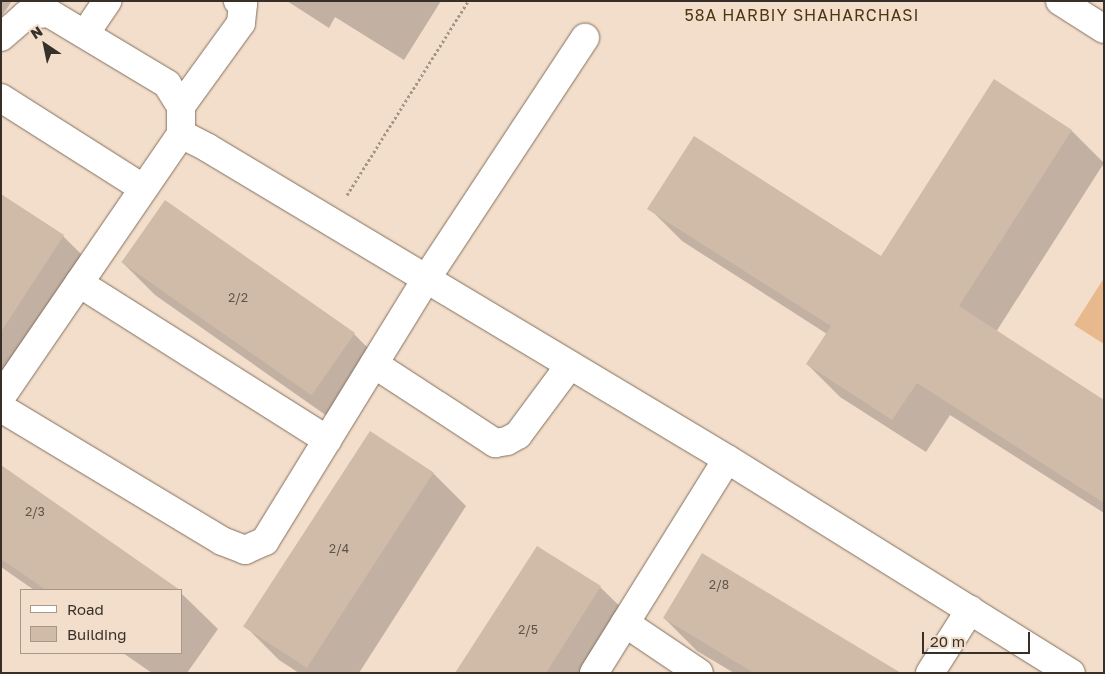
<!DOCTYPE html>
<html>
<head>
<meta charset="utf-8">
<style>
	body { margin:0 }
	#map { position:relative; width:1105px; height:674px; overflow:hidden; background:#f3decb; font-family:"Golos Text",sans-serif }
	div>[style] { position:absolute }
	.green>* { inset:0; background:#e7b98c }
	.shadow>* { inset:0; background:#0003 }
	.building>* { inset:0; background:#cfbba8; transform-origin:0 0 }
	.path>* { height:3px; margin-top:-1.5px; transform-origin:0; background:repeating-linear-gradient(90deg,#a59688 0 2.5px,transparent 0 5px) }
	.roads { filter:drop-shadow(0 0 1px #82705e) drop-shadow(0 0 1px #82705e) }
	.minor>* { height:28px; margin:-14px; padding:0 14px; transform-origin:14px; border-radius:14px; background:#fff }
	span { translate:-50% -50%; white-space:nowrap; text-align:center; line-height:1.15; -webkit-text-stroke:5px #f3decb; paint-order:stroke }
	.number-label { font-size:12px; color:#5d5348 }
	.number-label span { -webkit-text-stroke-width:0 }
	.neighbourhood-label { font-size:16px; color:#4b3711; letter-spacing:1px }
	.frame { position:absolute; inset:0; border:2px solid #373028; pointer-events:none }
	.legend { position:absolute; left:20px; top:589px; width:162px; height:65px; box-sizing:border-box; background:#f3decb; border:1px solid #a8988a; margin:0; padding:6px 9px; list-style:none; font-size:15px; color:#373028 }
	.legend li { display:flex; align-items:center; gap:10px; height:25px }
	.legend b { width:25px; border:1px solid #a8988a }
	.north { position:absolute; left:20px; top:20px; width:50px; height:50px; -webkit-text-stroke:4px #f3decb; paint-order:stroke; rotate:326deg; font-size:14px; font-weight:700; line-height:20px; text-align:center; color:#373028 }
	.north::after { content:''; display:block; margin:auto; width:18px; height:22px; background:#373028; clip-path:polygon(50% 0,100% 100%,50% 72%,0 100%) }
	.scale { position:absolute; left:922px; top:632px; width:108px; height:22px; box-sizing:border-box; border:2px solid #373028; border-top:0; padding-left:6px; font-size:15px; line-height:18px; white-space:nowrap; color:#373028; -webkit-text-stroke:4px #f3decb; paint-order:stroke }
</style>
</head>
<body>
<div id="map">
	<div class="green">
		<div style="clip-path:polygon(1104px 278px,1104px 344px,1074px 325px)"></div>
	</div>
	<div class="shadow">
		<div style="clip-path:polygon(1px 1px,12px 1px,1px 17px)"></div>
		<div style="clip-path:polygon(287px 1px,441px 1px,404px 60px,335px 17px,329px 28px)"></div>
		<div style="clip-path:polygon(995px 81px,1072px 131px,1104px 163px,996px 332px,1104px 401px,1104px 513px,950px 415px,926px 452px,840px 397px,807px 364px,827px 334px,682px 241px,649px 208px,881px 257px)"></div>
		<div style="clip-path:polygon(1px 196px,63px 236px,96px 269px,1px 417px)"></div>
		<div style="clip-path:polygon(165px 202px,354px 334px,387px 367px,344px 428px,155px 295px,122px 262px)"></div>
		<div style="clip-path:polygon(1px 467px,177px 590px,34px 590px,1px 567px)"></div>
		<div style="clip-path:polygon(433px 473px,466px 506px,359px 673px,299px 673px,279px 660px,246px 627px)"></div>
		<div style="clip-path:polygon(537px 547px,600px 587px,634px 620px,600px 673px,457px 673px)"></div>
		<div style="clip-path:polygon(181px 593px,218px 629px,187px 673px,152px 673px,123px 653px,181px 653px)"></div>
		<div style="clip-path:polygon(664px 618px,898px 673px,734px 673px,697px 651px)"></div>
	</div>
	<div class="building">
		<div style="clip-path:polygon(994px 79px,1072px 130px,959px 306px,1104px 400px,1104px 503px,917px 383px,892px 420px,806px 364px,831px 326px,647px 209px,694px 136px,881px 256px)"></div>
		<div style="clip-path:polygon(1px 194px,64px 235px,1px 332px)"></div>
		<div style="left:165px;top:200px;width:232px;height:76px;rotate:35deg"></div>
		<div style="left:370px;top:431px;width:76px;height:233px;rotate:33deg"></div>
		<div style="clip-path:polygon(1px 465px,180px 590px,46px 590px,1px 559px)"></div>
		<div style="clip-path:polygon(537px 546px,601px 586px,546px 673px,455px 673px)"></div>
		<div style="clip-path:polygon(702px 553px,901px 673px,754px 673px,663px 618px)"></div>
	</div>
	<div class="path">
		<div style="left:347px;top:195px;width:229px;rotate:-58deg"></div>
	</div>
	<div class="roads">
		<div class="minor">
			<div style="left:1060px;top:1px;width:52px;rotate:32.5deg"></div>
			<div style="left:85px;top:34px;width:40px;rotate:-56deg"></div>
			<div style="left:1px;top:37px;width:33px;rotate:-41deg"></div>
			<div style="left:26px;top:15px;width:23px;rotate:-5deg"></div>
			<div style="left:49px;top:13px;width:138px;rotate:31deg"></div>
			<div style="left:167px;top:84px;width:26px;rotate:58deg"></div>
			<div style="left:181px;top:106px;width:28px;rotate:90deg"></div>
			<div style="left:1px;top:98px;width:168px;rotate:32.4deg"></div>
			<div style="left:181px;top:106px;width:102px;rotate:-54.1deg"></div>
			<div style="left:241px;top:23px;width:19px;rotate:-84deg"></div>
			<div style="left:243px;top:4px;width:6px;rotate:-149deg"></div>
			<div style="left:79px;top:283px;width:294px;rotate:32.3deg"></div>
			<div style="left:374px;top:364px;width:145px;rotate:33.1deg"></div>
			<div style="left:495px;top:443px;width:12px;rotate:-9deg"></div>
			<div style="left:507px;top:441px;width:13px;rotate:-29deg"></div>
			<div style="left:518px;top:435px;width:87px;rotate:-53.4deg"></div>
			<div style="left:1px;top:397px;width:319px;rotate:-55.6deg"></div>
			<div style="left:181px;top:134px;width:30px;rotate:27deg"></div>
			<div style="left:208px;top:148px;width:605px;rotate:30.93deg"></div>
			<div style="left:727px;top:459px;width:405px;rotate:31.9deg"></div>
			<div style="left:1px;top:408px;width:258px;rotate:31deg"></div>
			<div style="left:222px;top:541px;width:25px;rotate:21deg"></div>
			<div style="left:245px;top:550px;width:22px;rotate:-24deg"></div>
			<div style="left:265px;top:541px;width:308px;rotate:-58.4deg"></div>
			<div style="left:426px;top:279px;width:289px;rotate:-56.6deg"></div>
			<div style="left:625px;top:623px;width:89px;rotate:34deg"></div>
			<div style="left:594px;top:673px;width:252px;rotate:-58.1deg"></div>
			<div style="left:930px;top:673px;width:75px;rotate:-57.6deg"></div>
		</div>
	</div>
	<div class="number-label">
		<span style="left:238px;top:298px">2/2</span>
		<span style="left:35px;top:512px">2/3</span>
		<span style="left:339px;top:549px">2/4</span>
		<span style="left:719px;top:585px">2/8</span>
		<span style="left:528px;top:630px">2/5</span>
	</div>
	<div class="neighbourhood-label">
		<span style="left:802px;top:15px">58A HARBIY SHAHARCHASI</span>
	</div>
	<div class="frame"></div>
	<ul class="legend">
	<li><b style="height:6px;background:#fff"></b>Road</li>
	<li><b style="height:14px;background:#cfbba8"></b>Building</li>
	</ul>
	<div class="north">N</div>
	<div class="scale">20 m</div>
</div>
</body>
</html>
